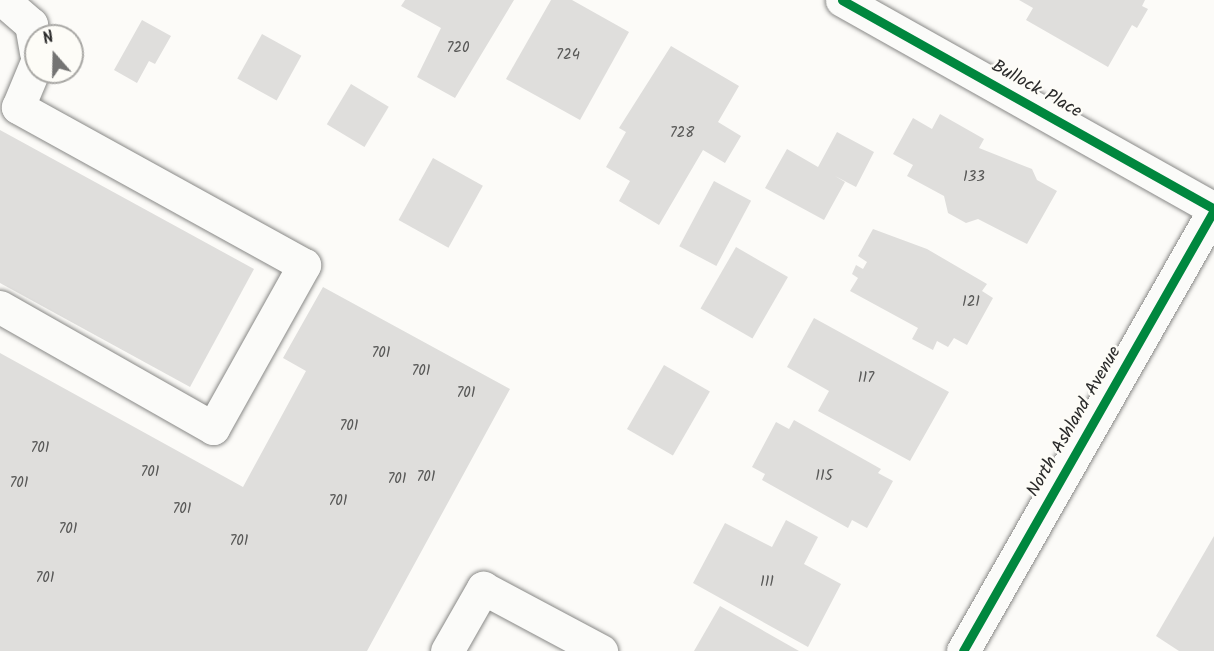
<!DOCTYPE html>
<html>
<head>
<meta charset="utf-8">
<style>
	body { margin:0 }
	#map { position:relative; width:1214px; height:651px; overflow:hidden; background:#fcfbf8; font-family:Kalam,sans-serif }
	div>[style] { position:absolute }
	.building>* { inset:0; background:#dfdedc; transform-origin:0 0 }
	.roads { filter:drop-shadow(0 0 2px #898987) drop-shadow(0 0 2px #898987) }
	.minor>* { height:33px; margin:-16.5px; padding:0 16.5px; transform-origin:16.5px; border-radius:16.5px; background:#fbfbf9 }
	.cycleway>* { height:9px; margin:-4.5px; padding:0 4.5px; transform-origin:4.5px; border-radius:4.5px; background:#00873e }
	span { translate:-50% -50%; white-space:nowrap; text-align:center; line-height:1.15; -webkit-text-stroke:5px #fdfcf7; paint-order:stroke }
	.number-label { font-size:15px; color:#585857 }
	.number-label span { -webkit-text-stroke-width:0 }
	.street-label { font-size:18px; color:#2b2b2b }
	.north { position:absolute; left:24px; top:24px; width:60px; height:60px; box-sizing:border-box; background:#fdfcf7; border:2px solid #a9a8a5; border-radius:50%; rotate:340deg; font-size:16px; font-weight:700; line-height:24px; text-align:center; color:#2b2b2b }
	.north::after { content:''; display:block; margin:auto; width:21px; height:27px; background:#747473; clip-path:polygon(50% 0,100% 100%,50% 72%,0 100%) }
</style>
</head>
<body>
<div id="map">
	<div class="building">
		<div style="clip-path:polygon(405px 0,514px 0,455px 98px,417px 77px,441px 28px,401px 6px)"></div>
		<div style="clip-path:polygon(551px 0,572px 0,629px 32px,580px 120px,506px 79px)"></div>
		<div style="clip-path:polygon(1019px 0,1145px 0,1142px 6px,1148px 9px,1137px 28px,1132px 25px,1108px 67px,1026px 20px,1033px 8px)"></div>
		<div style="clip-path:polygon(142px 20px,171px 36px,155px 64px,149px 61px,137px 83px,114px 70px)"></div>
		<div style="left:262px;top:34px;width:45px;height:51px;rotate:29deg"></div>
		<div style="clip-path:polygon(671px 46px,739px 86px,718px 122px,741px 136px,725px 163px,703px 150px,659px 225px,619px 201px,630px 181px,606px 167px,626px 132px,619px 128px)"></div>
		<div style="left:351px;top:84px;width:44px;height:47px;rotate:31deg"></div>
		<div style="clip-path:polygon(940px 114px,984px 139px,979px 148px,1032px 169px,1037px 180px,1057px 191px,1027px 244px,978px 219px,966px 223px,948px 213px,944px 196px,907px 176px,913px 165px,893px 154px,913px 118px,932px 129px)"></div>
		<div style="clip-path:polygon(0 130px,254px 269px,190px 387px,0 283px)"></div>
		<div style="clip-path:polygon(837px 132px,874px 152px,856px 187px,835px 176px,845px 182px,824px 220px,765px 188px,787px 149px,818px 167px)"></div>
		<div style="left:433px;top:158px;width:57px;height:71px;rotate:29deg"></div>
		<div style="left:714px;top:181px;width:42px;height:74px;rotate:28deg"></div>
		<div style="clip-path:polygon(873px 229px,927px 249px,987px 284px,982px 291px,993px 298px,967px 345px,954px 338px,948px 347px,937px 341px,933px 350px,912px 339px,918px 328px,850px 291px,858px 278px,852px 274px,856px 265px,863px 269px,867px 262px,858px 256px)"></div>
		<div style="left:736px;top:247px;width:60px;height:71px;rotate:30deg"></div>
		<div style="clip-path:polygon(323px 287px,510px 389px,367px 651px,0 651px,0 353px,243px 487px,306px 371px,283px 358px)"></div>
		<div style="clip-path:polygon(814px 318px,949px 392px,910px 461px,818px 411px,829px 391px,787px 367px)"></div>
		<div style="left:664px;top:365px;width:53px;height:74px;rotate:30deg"></div>
		<div style="clip-path:polygon(794px 420px,881px 469px,878px 473px,893px 481px,867px 528px,852px 520px,848px 528px,762px 480px,765px 474px,752px 467px,776px 422px,789px 429px)"></div>
		<div style="clip-path:polygon(786px 520px,818px 537px,804px 564px,841px 584px,808px 647px,693px 583px,725px 523px,772px 547px)"></div>
		<div style="clip-path:polygon(1214px 536px,1214px 651px,1179px 651px,1156px 636px)"></div>
		<div style="clip-path:polygon(720px 606px,799px 651px,694px 651px)"></div>
	</div>
	<div class="roads">
		<div class="minor">
			<div style="left:3px;top:0;width:37px;rotate:41deg"></div>
			<div style="left:31px;top:24px;width:29px;rotate:80deg"></div>
			<div style="left:842px;top:0;width:427px;rotate:29.3deg"></div>
			<div style="left:0;top:307px;width:245px;rotate:29.6deg"></div>
			<div style="left:213px;top:428px;width:187px;rotate:-60.8deg"></div>
			<div style="left:304px;top:265px;width:327px;rotate:-151.1deg"></div>
			<div style="left:18px;top:107px;width:47px;rotate:-67.3deg"></div>
			<div style="left:447px;top:651px;width:73px;rotate:-60.3deg"></div>
			<div style="left:483px;top:588px;width:134px;rotate:28.1deg"></div>
			<div style="left:963px;top:651px;width:507px;rotate:-60.35deg"></div>
		</div>
	</div>
	<div class="cycleway">
		<div style="left:842px;top:0;width:427px;rotate:29.3deg"></div>
		<div style="left:963px;top:651px;width:507px;rotate:-60.35deg"></div>
	</div>
	<div class="number-label">
		<span style="left:458px;top:49px">720</span>
		<span style="left:568px;top:56px">724</span>
		<span style="left:682px;top:134px">728</span>
		<span style="left:974px;top:178px">133</span>
		<span style="left:971px;top:303px">121</span>
		<span style="left:381px;top:354px">701</span>
		<span style="left:421px;top:372px">701</span>
		<span style="left:866px;top:379px">117</span>
		<span style="left:466px;top:394px">701</span>
		<span style="left:349px;top:427px">701</span>
		<span style="left:40px;top:449px">701</span>
		<span style="left:150px;top:473px">701</span>
		<span style="left:824px;top:477px">115</span>
		<span style="left:426px;top:478px">701</span>
		<span style="left:397px;top:480px">701</span>
		<span style="left:19px;top:484px">701</span>
		<span style="left:338px;top:502px">701</span>
		<span style="left:182px;top:510px">701</span>
		<span style="left:68px;top:530px">701</span>
		<span style="left:239px;top:542px">701</span>
		<span style="left:45px;top:579px">701</span>
		<span style="left:767px;top:583px">111</span>
	</div>
	<div class="street-label">
		<span style="left:1036px;top:90px;rotate:29deg">Bullock Place</span>
		<span style="left:1075px;top:422px;rotate:-60deg">North Ashland Avenue</span>
	</div>
	<div class="north">N</div>
</div>
</body>
</html>
